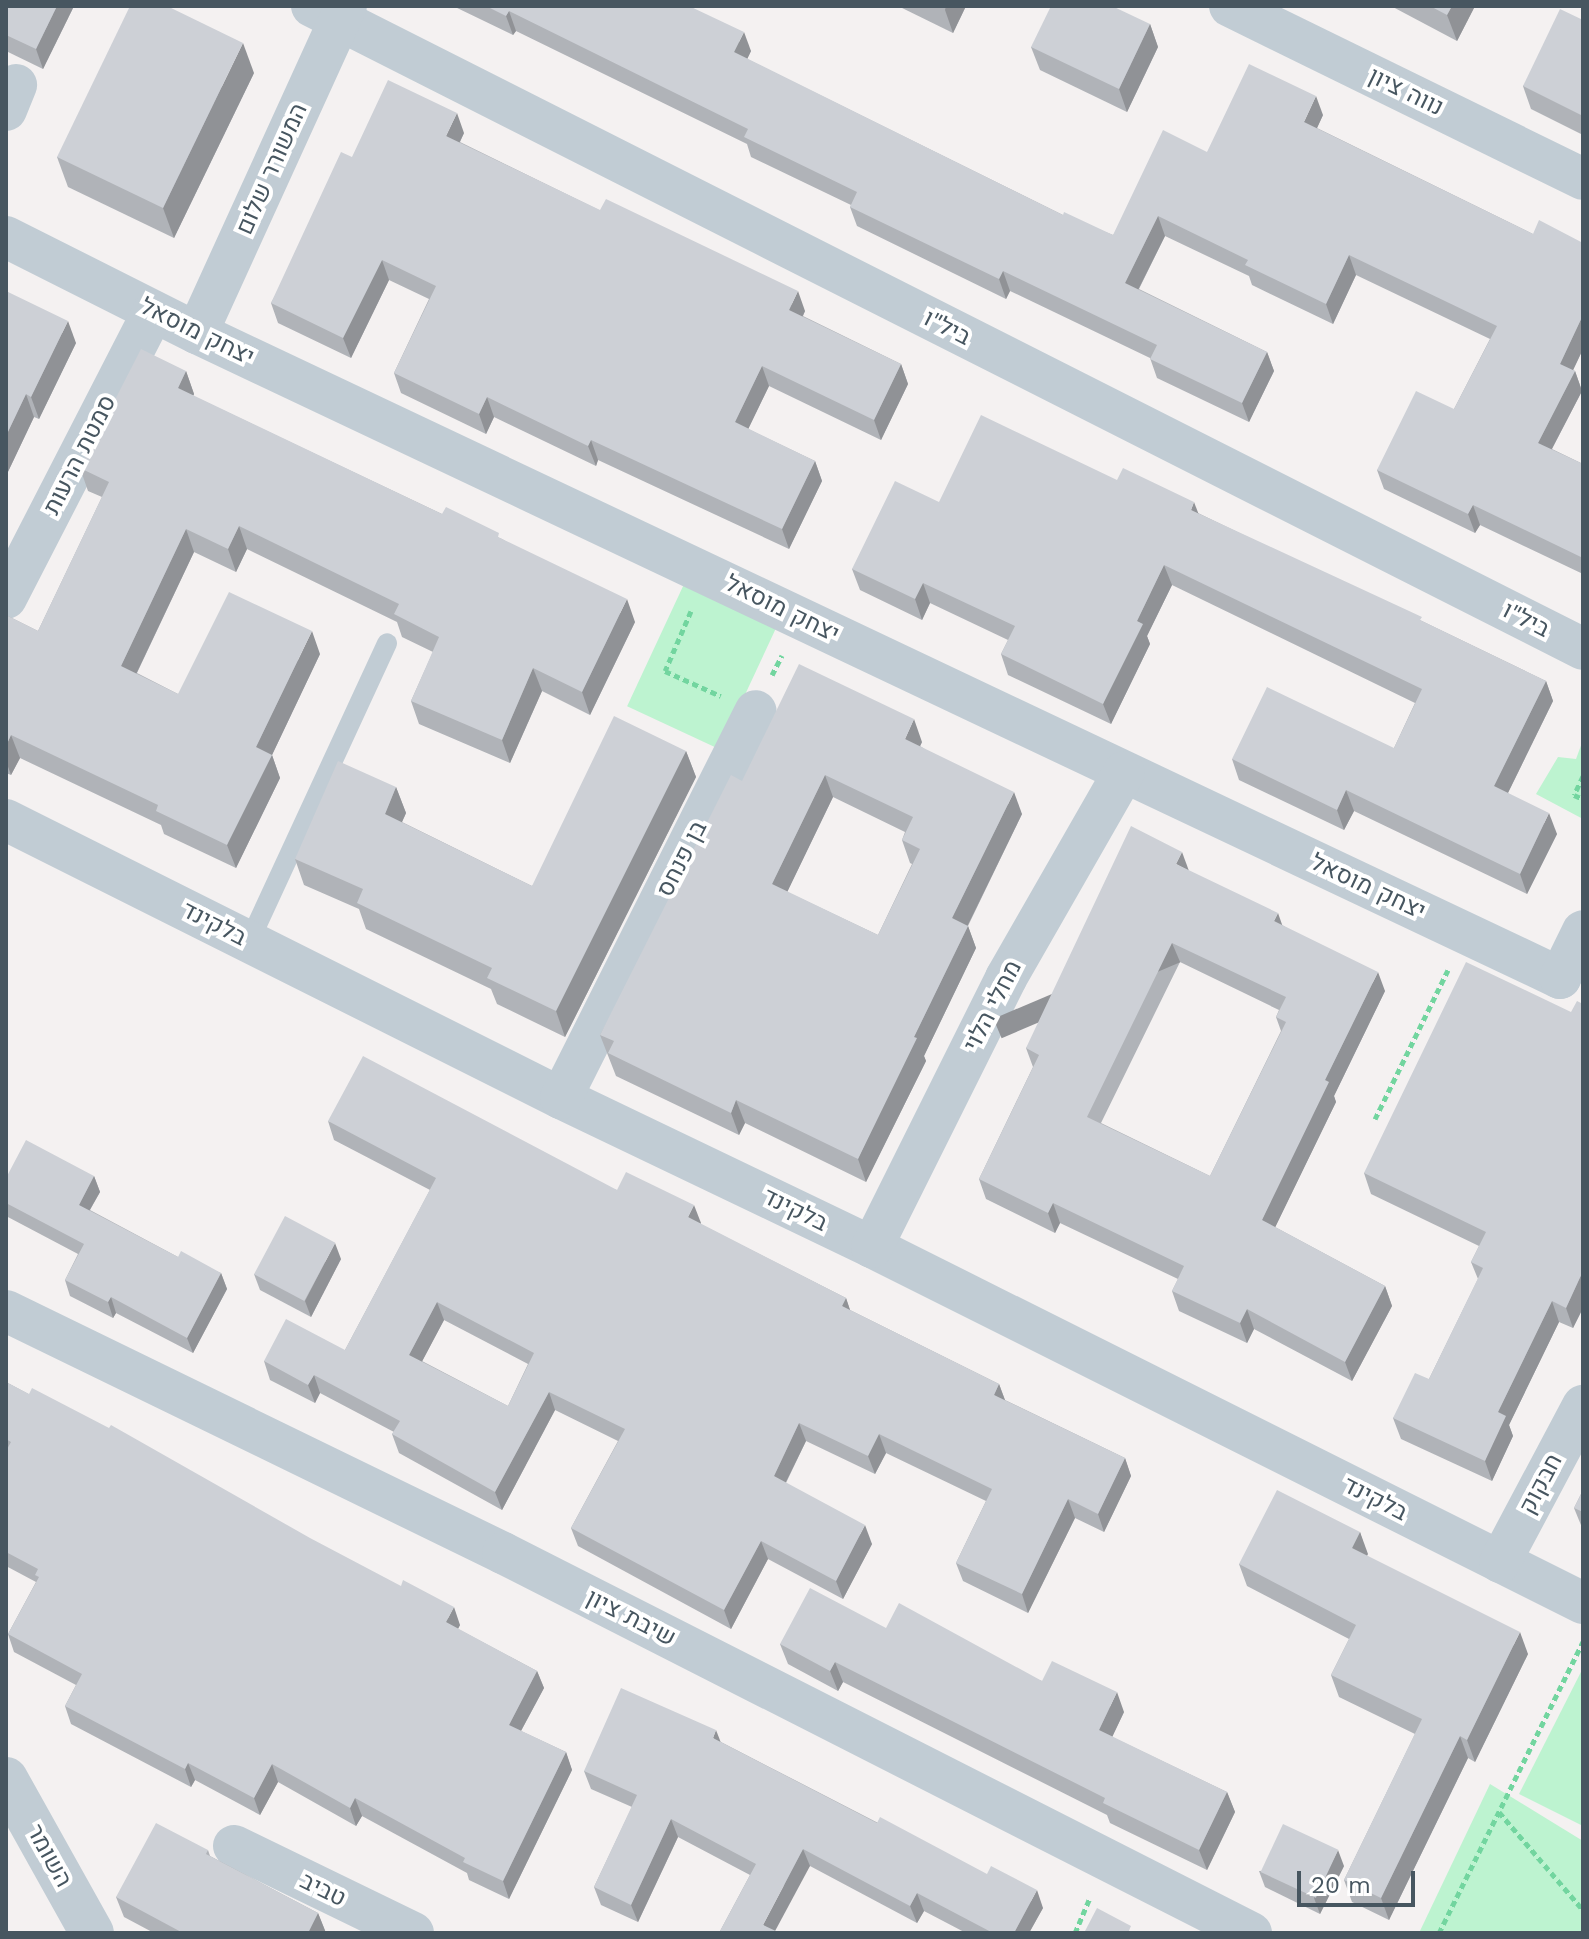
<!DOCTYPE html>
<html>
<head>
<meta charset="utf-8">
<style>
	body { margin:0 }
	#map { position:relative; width:1589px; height:1939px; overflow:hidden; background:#f4f1f1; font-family:"Work Sans",Heebo,sans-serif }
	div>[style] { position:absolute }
	.green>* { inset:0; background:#bdf3d0; transform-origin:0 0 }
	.path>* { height:5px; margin-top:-2.5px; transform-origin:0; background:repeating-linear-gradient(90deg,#72d59f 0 6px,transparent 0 10px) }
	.service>* { height:20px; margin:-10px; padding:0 10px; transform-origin:10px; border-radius:10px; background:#c1ccd4 }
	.minor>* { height:42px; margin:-21px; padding:0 21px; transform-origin:21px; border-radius:21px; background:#c1ccd4 }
	.tertiary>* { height:44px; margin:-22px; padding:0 22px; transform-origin:22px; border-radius:22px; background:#c1ccd4 }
	.wall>* { inset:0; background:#b0b3b8 }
	.shaded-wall>* { inset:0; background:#909296; transform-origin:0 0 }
	.building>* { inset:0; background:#cdd0d6; transform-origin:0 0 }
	span { translate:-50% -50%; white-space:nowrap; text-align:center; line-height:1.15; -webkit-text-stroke:8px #fff; paint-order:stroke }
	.street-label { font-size:24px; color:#475660 }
	.frame { position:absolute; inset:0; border:8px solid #475660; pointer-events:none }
	.scale { position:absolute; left:1297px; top:1871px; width:118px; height:36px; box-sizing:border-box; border:4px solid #475660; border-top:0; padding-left:10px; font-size:24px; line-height:28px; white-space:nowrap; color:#475660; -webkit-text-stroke:6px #fff; paint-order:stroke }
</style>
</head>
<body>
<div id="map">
	<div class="green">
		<div style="left:685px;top:582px;width:102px;height:137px;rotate:25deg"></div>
		<div style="clip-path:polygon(1583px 740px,1583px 819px,1536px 794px,1558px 757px,1576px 759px)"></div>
		<div style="clip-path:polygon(1583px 1668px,1583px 1826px,1519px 1794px)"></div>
		<div style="clip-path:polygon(1490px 1784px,1583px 1841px,1583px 1933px,1419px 1933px)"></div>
	</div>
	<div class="path">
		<div style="left:691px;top:611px;width:65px;rotate:113.4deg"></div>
		<div style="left:665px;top:671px;width:61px;rotate:24.1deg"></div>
		<div style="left:772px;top:675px;width:22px;rotate:-63deg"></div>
		<div style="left:1583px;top:776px;width:21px;rotate:115deg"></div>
		<div style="left:1574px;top:795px;width:10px;rotate:24deg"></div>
		<div style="left:1375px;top:1119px;width:166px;rotate:-63.9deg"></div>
		<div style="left:1499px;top:1812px;width:129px;rotate:49.4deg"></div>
		<div style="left:1075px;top:1933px;width:39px;rotate:-67deg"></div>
		<div style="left:1439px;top:1933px;width:325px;rotate:-63.7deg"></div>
	</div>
	<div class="service">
		<div style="left:249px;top:942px;width:329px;rotate:-65.2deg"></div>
	</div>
	<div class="minor">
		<div style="left:312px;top:6px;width:1424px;rotate:26.83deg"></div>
		<div style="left:1230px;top:6px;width:393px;rotate:26.1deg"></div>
		<div style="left:6px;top:110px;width:27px;rotate:-68deg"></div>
		<div style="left:6px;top:237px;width:214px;rotate:26.7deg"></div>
		<div style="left:197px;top:333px;width:1508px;rotate:25.32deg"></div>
		<div style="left:1560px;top:978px;width:52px;rotate:-63.9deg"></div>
		<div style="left:197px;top:333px;width:359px;rotate:-65.5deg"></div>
		<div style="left:6px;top:598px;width:322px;rotate:-62.8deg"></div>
		<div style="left:6px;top:820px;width:621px;rotate:26.61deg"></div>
		<div style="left:561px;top:1098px;width:345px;rotate:25.6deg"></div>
		<div style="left:872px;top:1247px;width:795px;rotate:26.6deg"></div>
		<div style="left:561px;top:1098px;width:433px;rotate:-63.3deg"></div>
		<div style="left:872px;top:1247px;width:301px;rotate:-63.5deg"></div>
		<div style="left:1006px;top:978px;width:237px;rotate:-60.2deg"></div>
		<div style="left:6px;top:1311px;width:553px;rotate:25.96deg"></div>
		<div style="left:503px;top:1553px;width:839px;rotate:26.93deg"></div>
		<div style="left:1500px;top:1562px;width:177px;rotate:-62deg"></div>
		<div style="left:234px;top:1846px;width:199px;rotate:25.9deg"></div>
	</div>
	<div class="tertiary">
		<div style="left:6px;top:1779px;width:176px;rotate:60.8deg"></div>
	</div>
	<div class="wall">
		<div style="clip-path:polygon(6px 6px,74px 6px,43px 69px,6px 51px)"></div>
		<div style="clip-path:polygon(453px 6px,689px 6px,751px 51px,747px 59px,1063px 215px,1113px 235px,1207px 152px,1323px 115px,1317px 128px,1533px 234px,1583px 243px,1583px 349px,1573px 370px,1575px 371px,1582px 391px,1552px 449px,1583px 464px,1583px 574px,1480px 525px,1475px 533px,1384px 489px,1377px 470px,1454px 409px,1490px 339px,1356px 275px,1333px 324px,1252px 285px,1249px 276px,1165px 236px,1139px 289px,1267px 352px,1274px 371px,1249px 422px,1157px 378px,1150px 358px,1010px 291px,1006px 299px,857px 226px,850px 207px,851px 205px,751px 157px,747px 144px,516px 31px,513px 35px)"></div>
		<div style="clip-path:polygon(898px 6px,966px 6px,953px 33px)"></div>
		<div style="clip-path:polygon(1391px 6px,1475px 6px,1457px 41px)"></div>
		<div style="clip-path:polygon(1583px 20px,1583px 135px,1531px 109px,1523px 86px)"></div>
		<div style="clip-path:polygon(1150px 24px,1158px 47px,1127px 112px,1040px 70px,1031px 47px)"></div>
		<div style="clip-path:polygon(254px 73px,174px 238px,68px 187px,57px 157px)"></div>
		<div style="clip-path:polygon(464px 133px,460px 142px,805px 311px,803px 316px,901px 364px,908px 384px,881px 440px,769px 386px,748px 429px,815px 461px,822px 481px,789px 549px,598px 460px,596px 466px,494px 417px,486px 434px,401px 393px,394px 373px,429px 299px,389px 280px,351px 358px,278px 323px,271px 303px,352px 157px)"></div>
		<div style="clip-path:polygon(6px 291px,76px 343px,39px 419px,34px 417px,6px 476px)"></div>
		<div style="clip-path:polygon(186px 371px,194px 394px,193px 396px,442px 514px,502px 539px,635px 622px,590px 715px,542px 691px,510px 763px,419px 724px,411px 701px,433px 652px,402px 637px,397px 622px,247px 549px,236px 572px,194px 552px,137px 673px,178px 694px,320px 654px,272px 755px,280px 778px,236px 868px,164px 834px,161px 825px,20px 758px,11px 775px,6px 773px,6px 615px,38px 631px,102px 497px,88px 491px,80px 468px)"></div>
		<div style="clip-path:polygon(1117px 480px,1198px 513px,1546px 681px,1553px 701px,1508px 793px,1557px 834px,1527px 894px,1354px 811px,1344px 830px,1239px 780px,1232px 759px,1394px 748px,1415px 703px,1172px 585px,1147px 636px,1150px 644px,1111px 724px,1008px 675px,1001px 654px,1008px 640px,930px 603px,922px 620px,860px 590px,852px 569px,939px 502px)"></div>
		<div style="clip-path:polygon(evenodd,922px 742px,920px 746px,1022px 814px,968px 926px,976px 948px,924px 1056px,926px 1061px,866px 1182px,745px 1123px,739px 1135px,616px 1076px,600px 1035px,742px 781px,922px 742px,833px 797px,905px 832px,902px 840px,910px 863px,912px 864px,878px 935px,787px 892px,833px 797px)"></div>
		<div style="clip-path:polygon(686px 751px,696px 777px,565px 1037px,497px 1004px,491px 989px,366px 929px,359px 909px,304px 885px,295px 859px,396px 787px,406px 813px,402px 822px,532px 886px)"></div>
		<div style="clip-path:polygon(evenodd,1189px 871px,1282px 925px,1385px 991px,1334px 1096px,1336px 1102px,1275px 1227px,1385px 1286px,1392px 1306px,1352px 1381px,1254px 1329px,1247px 1343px,1179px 1311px,1172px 1291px,1178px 1279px,1060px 1223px,1055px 1233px,986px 1199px,979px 1179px,1033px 1067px,1026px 1048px,1189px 871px,1180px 962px,1279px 1010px,1276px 1017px,1281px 1031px,1210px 1176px,1101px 1123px,1180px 962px)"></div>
		<div style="clip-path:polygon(1583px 1004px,1583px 1308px,1573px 1328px,1559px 1322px,1509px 1425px,1513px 1436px,1492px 1481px,1401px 1439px,1393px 1418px,1429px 1379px,1478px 1279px,1471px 1262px,1479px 1246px,1371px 1194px,1364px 1173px)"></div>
		<div style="clip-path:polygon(evenodd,328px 1121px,617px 1190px,701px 1223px,700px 1224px,846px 1298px,850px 1310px,999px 1384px,1005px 1400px,1125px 1458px,1131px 1476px,1104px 1532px,1075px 1518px,1028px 1613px,963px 1581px,956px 1563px,986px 1501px,886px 1453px,875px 1474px,806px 1441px,786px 1483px,872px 1544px,843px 1599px,768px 1559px,731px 1629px,578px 1546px,571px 1528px,618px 1441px,555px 1410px,502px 1510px,399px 1453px,392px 1434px,394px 1432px,320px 1393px,315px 1403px,270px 1380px,264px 1361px,345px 1350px,430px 1190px,334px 1140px,328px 1121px,444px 1320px,528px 1364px,508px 1406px,422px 1361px,444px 1320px)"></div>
		<div style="clip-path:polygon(94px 1176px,100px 1192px,90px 1210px,178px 1257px,221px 1273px,227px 1289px,193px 1353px,116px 1313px,113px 1318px,70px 1296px,65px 1280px,78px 1254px,6px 1216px,6px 1203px)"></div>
		<div style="clip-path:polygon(341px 1259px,311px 1317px,260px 1290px,254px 1274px)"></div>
		<div style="clip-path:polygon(6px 1382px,460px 1625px,458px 1629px,537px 1671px,544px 1688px,521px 1731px,566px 1752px,572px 1770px,509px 1899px,469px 1880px,467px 1873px,362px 1816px,356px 1826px,278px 1782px,260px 1815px,195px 1780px,191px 1787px,71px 1724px,65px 1706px,76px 1685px,14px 1652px,8px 1634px,36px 1582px,6px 1566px)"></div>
		<div style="clip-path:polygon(1583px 1490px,1583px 1530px,1574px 1508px)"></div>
		<div style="clip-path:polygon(1360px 1532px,1367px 1556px,1528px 1654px,1475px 1762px,1468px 1758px,1389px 1920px,1352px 1902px,1344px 1880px,1415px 1734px,1339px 1697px,1331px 1675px,1349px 1639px,1247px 1586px,1239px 1564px)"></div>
		<div style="clip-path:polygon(886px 1628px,1042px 1681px,1124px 1712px,1112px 1737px,1227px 1792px,1235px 1812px,1207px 1870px,1110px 1823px,1107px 1815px,843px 1682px,838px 1691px,788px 1664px,780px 1644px)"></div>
		<div style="clip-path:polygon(721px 1742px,1043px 1908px,1029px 1933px,966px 1933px,924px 1911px,917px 1923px,810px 1866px,719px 1933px,750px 1875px,678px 1837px,638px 1922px,601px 1905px,594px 1887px,632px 1807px,591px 1789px,584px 1771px)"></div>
		<div style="clip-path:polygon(208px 1850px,210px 1856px,318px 1913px,326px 1933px,154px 1933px,124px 1917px,116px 1897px)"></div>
		<div style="clip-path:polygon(1344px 1866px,1320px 1914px,1265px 1887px,1259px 1871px)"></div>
	</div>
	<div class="shaded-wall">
		<div style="clip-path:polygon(57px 6px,74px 6px,43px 69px,36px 49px)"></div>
		<div style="clip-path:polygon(946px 6px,966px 6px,953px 33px,945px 10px)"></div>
		<div style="clip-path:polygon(1452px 6px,1475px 6px,1457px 41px,1447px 15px)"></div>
		<div style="clip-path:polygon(509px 11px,516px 31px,513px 35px,506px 16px)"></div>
		<div style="clip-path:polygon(1150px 24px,1158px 47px,1127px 112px,1119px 89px)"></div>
		<div style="clip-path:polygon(744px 32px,751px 51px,741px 72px,734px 52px)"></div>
		<div style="clip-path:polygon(243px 43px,254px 73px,174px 238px,163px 208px)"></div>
		<div style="clip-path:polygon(1316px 96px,1323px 115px,1311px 141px,1304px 122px)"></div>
		<div style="clip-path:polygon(457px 113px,464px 133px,453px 156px,446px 136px)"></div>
		<div style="clip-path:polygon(1158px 216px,1165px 236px,1132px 302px,1125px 283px)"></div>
		<div style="clip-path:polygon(1349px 255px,1356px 275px,1333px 324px,1326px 304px)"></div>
		<div style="clip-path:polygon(382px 260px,389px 280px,351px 358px,343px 338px)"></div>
		<div style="clip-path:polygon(1003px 271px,1010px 291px,1006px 299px,999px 279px)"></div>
		<div style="clip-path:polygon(798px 291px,805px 311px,796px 330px,789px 310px)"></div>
		<div style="clip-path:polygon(1583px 315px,1583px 349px,1567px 383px,1560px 364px)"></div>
		<div style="clip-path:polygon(68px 321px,76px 343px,39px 419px,31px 397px)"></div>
		<div style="clip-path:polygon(1267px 352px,1274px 371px,1249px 422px,1242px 403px)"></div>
		<div style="clip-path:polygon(901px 364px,908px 384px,881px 440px,874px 420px)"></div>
		<div style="clip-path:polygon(762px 366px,769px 386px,742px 442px,735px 422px)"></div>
		<div style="clip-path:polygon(186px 371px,194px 394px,186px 411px,178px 388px)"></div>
		<div style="clip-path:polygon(1575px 371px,1582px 391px,1545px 462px,1538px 443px)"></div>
		<div style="clip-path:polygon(26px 394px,34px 417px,6px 476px,6px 436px)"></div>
		<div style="clip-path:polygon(487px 397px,494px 417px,486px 434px,479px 414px)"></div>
		<div style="clip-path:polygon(591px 440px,598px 460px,596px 466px,588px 446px)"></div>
		<div style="clip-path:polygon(815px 461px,822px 481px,789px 549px,782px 529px)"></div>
		<div style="clip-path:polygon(1194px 502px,1202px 523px,1191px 510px)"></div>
		<div style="clip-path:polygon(1473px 505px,1480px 525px,1475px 533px,1468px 514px)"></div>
		<div style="clip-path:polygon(239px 526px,247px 549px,236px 572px,228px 549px)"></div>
		<div style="clip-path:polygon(186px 529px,194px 552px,129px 689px,121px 666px)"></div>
		<div style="clip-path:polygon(1164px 565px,1172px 585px,1147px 636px,1150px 644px,1111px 724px,1103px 704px,1137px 621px)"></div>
		<div style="clip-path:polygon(923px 583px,930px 603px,922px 620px,915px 599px)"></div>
		<div style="clip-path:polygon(627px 599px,635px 622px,590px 715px,582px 692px)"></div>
		<div style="clip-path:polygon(312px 631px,320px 654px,272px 755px,280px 778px,236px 868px,227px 845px,256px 747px)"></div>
		<div style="clip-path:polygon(533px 668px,542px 691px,510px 763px,502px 740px)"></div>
		<div style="clip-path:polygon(1546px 681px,1553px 701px,1501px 807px,1494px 786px)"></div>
		<div style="clip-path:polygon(914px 719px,922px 742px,913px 761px,905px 739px)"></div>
		<div style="clip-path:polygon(11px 735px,20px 758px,11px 775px,6px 761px,6px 746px)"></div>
		<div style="clip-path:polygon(686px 751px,696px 777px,565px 1037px,556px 1011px)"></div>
		<div style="clip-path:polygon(825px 775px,833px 797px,780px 907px,772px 884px)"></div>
		<div style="clip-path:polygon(396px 787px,406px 813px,394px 840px,385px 814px)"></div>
		<div style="clip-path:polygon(1346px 790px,1354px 811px,1344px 830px,1337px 810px)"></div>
		<div style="clip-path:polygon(1014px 792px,1022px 814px,960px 941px,952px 918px)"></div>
		<div style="clip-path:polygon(1549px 813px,1557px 834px,1527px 894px,1520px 874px)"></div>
		<div style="clip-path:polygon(1182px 852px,1189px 871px,1176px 864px)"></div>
		<div style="clip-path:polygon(1278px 913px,1285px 933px,1274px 921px)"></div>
		<div style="clip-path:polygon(968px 926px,976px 948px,924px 1056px,926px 1061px,866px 1182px,858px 1159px,914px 1037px)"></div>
		<div style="left:1172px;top:943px;width:21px;height:194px;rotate:67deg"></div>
		<div style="clip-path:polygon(1378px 972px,1385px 991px,1334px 1096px,1336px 1102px,1269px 1240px,1262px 1220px,1325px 1080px)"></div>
		<div style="clip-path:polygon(736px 1100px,745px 1123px,739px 1135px,731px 1113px)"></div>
		<div style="clip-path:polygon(94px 1176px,100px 1192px,84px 1220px,79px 1205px)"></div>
		<div style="clip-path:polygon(1053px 1203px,1060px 1223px,1055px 1233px,1048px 1213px)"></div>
		<div style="clip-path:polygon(694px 1205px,701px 1223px,694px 1236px,688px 1217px)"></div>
		<div style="clip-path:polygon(335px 1243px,341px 1259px,311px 1317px,305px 1301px)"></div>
		<div style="clip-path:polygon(1583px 1271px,1583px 1308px,1573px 1328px,1566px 1308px)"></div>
		<div style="clip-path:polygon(221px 1273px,227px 1289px,193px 1353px,187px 1338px)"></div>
		<div style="clip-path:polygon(1385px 1286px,1392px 1306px,1352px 1381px,1345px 1362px)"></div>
		<div style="clip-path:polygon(111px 1297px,116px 1313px,113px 1318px,108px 1302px)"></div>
		<div style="clip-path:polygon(846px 1298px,852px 1316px,842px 1306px)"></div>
		<div style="clip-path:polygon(1552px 1301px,1559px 1322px,1509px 1425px,1513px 1436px,1492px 1481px,1485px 1461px,1498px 1412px)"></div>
		<div style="clip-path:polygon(437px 1302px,444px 1320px,416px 1373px,409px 1355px)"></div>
		<div style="clip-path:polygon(1247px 1309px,1254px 1329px,1247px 1343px,1240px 1323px)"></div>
		<div style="clip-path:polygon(314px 1375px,320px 1393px,315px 1403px,308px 1385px)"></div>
		<div style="clip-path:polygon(999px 1384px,1006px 1403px,994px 1395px)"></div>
		<div style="clip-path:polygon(549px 1392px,555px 1410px,502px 1510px,495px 1492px)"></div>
		<div style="clip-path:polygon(799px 1423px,806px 1441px,780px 1494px,774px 1476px)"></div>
		<div style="clip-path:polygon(879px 1434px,886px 1453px,875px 1474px,868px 1456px)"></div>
		<div style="clip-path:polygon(1125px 1458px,1131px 1476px,1104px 1532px,1098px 1514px)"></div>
		<div style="clip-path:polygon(1068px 1499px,1075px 1518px,1028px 1613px,1022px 1594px)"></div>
		<div style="clip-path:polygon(865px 1525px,872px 1544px,843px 1599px,836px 1581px)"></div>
		<div style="clip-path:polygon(1360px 1532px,1368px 1554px,1360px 1570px,1352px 1548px)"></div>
		<div style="clip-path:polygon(761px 1541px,768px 1559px,731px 1629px,724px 1610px)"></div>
		<div style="clip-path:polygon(454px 1607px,460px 1625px,452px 1640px,446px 1622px)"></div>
		<div style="clip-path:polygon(1520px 1632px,1528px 1654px,1475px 1762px,1467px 1740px)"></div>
		<div style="clip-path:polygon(835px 1662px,843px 1682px,838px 1691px,830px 1671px)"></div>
		<div style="clip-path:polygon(537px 1671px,544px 1688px,515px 1742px,509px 1725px)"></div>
		<div style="clip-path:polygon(1117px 1692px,1124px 1712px,1106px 1750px,1099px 1730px)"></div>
		<div style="clip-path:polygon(716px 1730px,723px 1748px,713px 1738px)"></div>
		<div style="clip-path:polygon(1460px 1736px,1468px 1758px,1389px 1920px,1381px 1898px)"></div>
		<div style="clip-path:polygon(566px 1752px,572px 1770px,509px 1899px,503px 1881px)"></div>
		<div style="clip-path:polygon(188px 1763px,195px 1780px,191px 1787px,185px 1769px)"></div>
		<div style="clip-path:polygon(272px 1764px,278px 1782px,260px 1815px,254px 1798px)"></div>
		<div style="clip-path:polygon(1227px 1792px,1235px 1812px,1207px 1870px,1199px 1850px)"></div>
		<div style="clip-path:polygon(355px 1798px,362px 1816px,356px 1826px,350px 1808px)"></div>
		<div style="clip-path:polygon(671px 1819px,678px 1837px,638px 1922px,631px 1905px)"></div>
		<div style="clip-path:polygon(803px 1849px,810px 1866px,774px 1933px,763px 1925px)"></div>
		<div style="clip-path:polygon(1338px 1850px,1344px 1866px,1320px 1914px,1314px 1898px)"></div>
		<div style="clip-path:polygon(1037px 1890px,1043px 1908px,1029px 1933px,1014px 1933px)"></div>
		<div style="clip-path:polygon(917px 1893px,924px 1911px,917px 1923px,910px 1906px)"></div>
		<div style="clip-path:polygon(318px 1913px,326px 1933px,308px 1933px)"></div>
	</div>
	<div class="building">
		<div style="clip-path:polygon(6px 6px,57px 6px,36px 49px,6px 35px)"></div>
		<div style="clip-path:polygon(130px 6px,167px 6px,243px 43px,163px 208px,57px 157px)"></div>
		<div style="clip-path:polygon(486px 6px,689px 6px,744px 32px,734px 52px,1063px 215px,1064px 212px,1113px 235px,1163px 130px,1207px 152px,1249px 64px,1316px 96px,1304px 122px,1533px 234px,1539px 220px,1583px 243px,1583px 315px,1560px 364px,1575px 371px,1538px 443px,1583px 464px,1583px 558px,1473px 505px,1468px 514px,1377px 470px,1416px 391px,1454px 409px,1497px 326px,1349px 255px,1326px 304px,1245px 265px,1248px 260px,1158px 216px,1125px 283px,1267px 352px,1242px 403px,1150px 359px,1157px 345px,1003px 271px,999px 279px,850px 207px,857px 192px,744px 137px,748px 129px,509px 11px,506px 16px)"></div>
		<div style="clip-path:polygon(1051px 6px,1112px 6px,1150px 24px,1119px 89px,1031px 47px)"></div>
		<div style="clip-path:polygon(1430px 6px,1452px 6px,1447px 15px)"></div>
		<div style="clip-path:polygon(1560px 9px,1583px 20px,1583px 116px,1523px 86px)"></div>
		<div style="clip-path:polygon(388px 80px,457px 113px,446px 136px,600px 210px,606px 199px,798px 291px,789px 310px,901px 364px,874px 420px,762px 366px,735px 422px,815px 461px,782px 529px,591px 440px,588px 446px,487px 397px,479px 414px,394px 373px,436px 286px,382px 260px,343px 338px,271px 303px,341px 152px,352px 157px)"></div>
		<div style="clip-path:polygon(6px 291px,68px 321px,31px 397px,26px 394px,6px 436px)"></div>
		<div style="clip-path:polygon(141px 349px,186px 371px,178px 388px,442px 514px,446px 507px,499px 533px,498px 537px,627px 599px,582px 692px,533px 668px,502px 740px,411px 701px,439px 637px,394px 614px,399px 604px,239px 526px,228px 549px,186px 529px,121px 666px,178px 694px,229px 592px,312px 631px,256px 747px,272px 755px,227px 845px,156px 811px,158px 805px,11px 735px,6px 746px,6px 615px,38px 631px,109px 482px,80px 468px)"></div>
		<div style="clip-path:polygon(981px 415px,1117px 480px,1123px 468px,1194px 502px,1191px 510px,1422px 617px,1420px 620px,1546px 681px,1494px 786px,1549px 813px,1520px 874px,1346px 790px,1337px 810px,1232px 759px,1267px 687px,1394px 748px,1422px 689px,1164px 565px,1137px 621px,1143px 624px,1103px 704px,1001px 654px,1015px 626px,923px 583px,915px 599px,852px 569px,895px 481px,939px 502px)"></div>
		<div style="clip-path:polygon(evenodd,799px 664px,914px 719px,905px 739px,1014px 792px,952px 918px,968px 926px,914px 1037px,917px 1038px,858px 1159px,736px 1100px,731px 1113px,608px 1053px,614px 1041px,600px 1035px,731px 775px,742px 781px,799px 664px,825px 775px,913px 817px,902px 840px,920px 849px,878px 935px,772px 884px,825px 775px)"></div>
		<div style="clip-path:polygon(614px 716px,686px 751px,556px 1011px,487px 978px,492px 968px,357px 903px,363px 889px,295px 859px,338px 761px,396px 787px,385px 814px,532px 886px)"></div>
		<div style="clip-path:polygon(evenodd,1131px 826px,1182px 852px,1176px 864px,1278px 913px,1274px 921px,1378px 972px,1325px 1080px,1329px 1082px,1262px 1220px,1385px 1286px,1345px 1362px,1247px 1309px,1240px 1323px,1172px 1291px,1184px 1266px,1053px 1203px,1048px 1213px,979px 1179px,1039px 1055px,1026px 1048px,1131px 826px,1172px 943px,1286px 997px,1276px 1017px,1286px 1022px,1210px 1176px,1087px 1117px,1172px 943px)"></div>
		<div style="clip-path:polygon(1466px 962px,1571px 1012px,1577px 1001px,1583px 1004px,1583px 1271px,1566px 1308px,1552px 1301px,1498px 1412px,1506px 1416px,1485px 1461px,1393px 1418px,1415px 1373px,1429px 1379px,1483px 1268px,1471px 1262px,1486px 1232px,1364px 1173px)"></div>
		<div style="clip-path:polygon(evenodd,363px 1056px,617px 1190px,626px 1172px,694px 1205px,688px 1217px,846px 1298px,842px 1306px,999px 1384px,994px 1395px,1125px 1458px,1098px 1514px,1068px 1499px,1022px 1594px,956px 1563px,992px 1489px,879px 1434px,868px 1456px,799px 1423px,774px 1476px,865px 1525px,836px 1581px,761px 1541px,724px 1610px,571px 1528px,625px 1429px,549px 1392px,495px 1492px,392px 1434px,400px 1421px,314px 1375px,308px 1385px,264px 1361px,286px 1319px,345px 1350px,436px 1178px,328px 1121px,363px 1056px,437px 1302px,534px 1353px,508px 1406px,409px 1355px,437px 1302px)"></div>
		<div style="clip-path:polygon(26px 1140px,94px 1176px,79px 1205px,178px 1257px,181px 1251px,221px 1273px,187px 1338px,111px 1297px,108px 1302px,65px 1280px,84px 1244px,6px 1203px,6px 1178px)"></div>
		<div style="left:285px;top:1216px;width:57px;height:66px;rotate:28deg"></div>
		<div style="clip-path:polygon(6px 1382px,29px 1394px,32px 1388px,109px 1428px,111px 1425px,310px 1538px,401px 1586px,403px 1580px,454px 1607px,446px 1622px,537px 1671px,509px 1725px,566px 1752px,503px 1881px,463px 1862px,465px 1858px,355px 1798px,350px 1808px,272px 1764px,254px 1798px,188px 1763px,185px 1769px,65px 1706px,82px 1674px,8px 1634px,39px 1577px,35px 1575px,38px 1569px,6px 1552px,6px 1451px,11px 1442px,6px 1439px)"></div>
		<div style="clip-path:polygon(1277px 1490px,1360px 1532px,1352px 1548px,1520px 1632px,1467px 1740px,1460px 1736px,1381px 1898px,1344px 1880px,1422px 1719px,1331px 1675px,1356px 1625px,1239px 1564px)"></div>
		<div style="clip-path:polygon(1583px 1490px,1583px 1512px,1574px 1508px)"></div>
		<div style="clip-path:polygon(810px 1588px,886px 1628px,899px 1603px,1042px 1681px,1052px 1661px,1117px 1692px,1099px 1730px,1227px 1792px,1199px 1850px,1103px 1803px,1105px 1798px,835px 1662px,830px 1671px,780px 1644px)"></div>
		<div style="clip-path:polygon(621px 1688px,716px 1730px,713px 1738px,877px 1823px,880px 1817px,987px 1874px,991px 1866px,1037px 1890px,1014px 1933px,993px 1933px,917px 1893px,910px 1906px,803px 1849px,763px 1925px,780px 1933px,719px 1933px,756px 1864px,671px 1819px,631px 1905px,594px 1887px,637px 1795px,584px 1771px)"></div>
		<div style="clip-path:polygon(156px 1823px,208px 1850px,206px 1854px,318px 1913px,308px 1933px,183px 1933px,116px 1897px)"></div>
		<div style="left:1283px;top:1824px;width:61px;height:53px;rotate:25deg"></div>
		<div style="clip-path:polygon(1097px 1908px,1131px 1926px,1128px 1933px,1084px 1933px)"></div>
	</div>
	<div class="street-label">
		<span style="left:1406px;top:92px;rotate:26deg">נווה ציון</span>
		<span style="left:272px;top:169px;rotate:-66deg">המשורר שלום</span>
		<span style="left:947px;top:328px;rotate:27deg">ביל"ו</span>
		<span style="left:197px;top:332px;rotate:26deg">יצחק מוסאל</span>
		<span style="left:80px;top:455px;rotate:-63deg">סמטת הרעות</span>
		<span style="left:782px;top:609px;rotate:26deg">יצחק מוסאל</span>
		<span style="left:1526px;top:620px;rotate:27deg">ביל"ו</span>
		<span style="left:682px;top:859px;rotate:-63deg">בן פנחס</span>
		<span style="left:1368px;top:887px;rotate:25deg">יצחק מוסאל</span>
		<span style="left:214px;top:924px;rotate:27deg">בלקינד</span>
		<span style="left:993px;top:1006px;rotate:-63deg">מחלי הלוי</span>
		<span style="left:795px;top:1210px;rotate:26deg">בלקינד</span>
		<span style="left:1541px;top:1484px;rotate:-62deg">חבקוק</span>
		<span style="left:1375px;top:1499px;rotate:27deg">בלקינד</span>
		<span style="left:631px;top:1618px;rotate:27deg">שיבת ציון</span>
		<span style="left:49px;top:1856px;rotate:61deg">השומר</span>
		<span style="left:323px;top:1890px;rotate:26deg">טביב</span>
	</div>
	<div class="frame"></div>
	<div class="scale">20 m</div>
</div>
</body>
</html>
